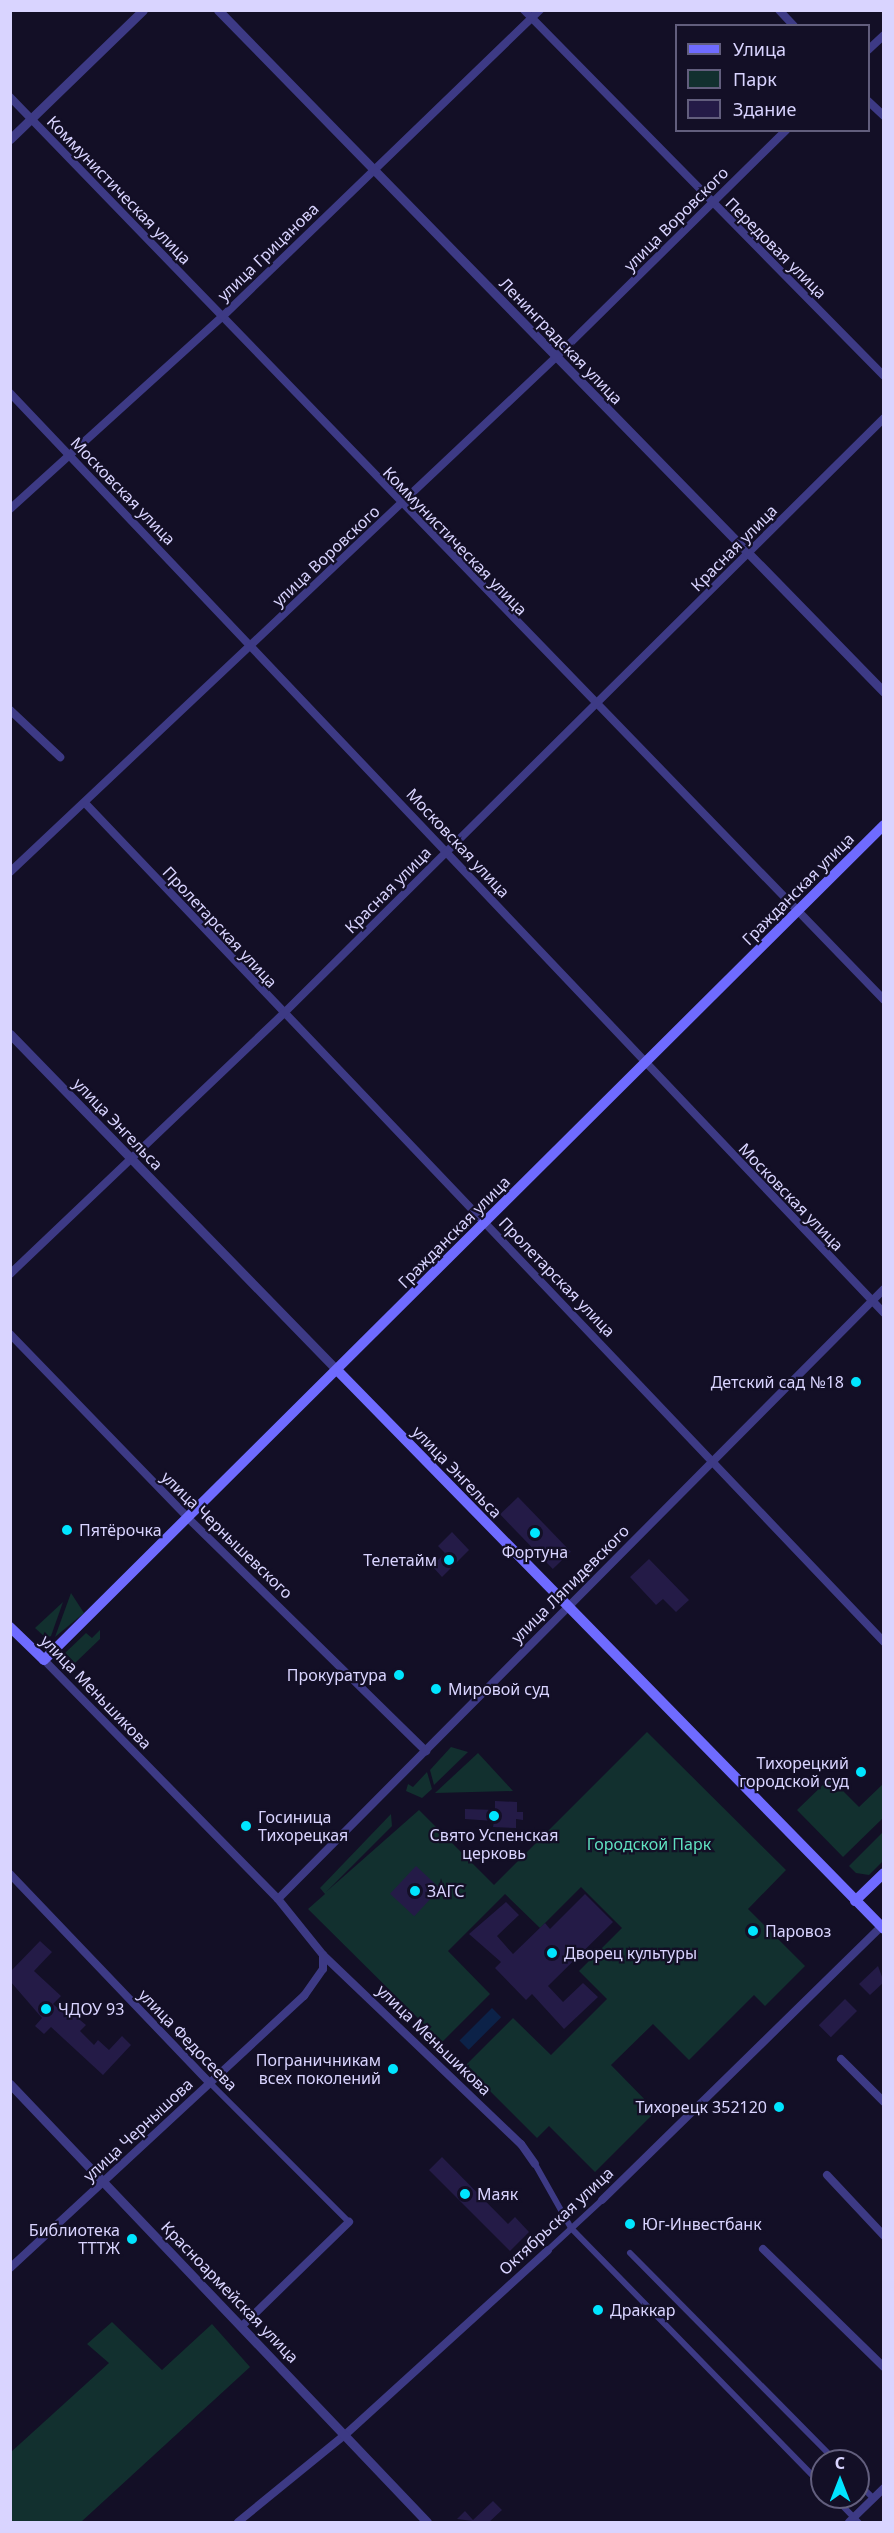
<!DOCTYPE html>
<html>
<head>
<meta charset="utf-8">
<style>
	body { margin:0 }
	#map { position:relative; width:894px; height:2533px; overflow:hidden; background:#130f26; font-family:"Noto Sans",sans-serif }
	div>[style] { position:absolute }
	.green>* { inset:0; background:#12302f }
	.water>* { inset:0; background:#0c2248; transform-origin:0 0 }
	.building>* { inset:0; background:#241b47; transform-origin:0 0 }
	.pedestrian>* { height:6px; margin:-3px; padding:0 3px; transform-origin:3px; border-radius:3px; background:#3d3a85 }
	.minor>* { height:8px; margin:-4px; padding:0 4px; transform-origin:4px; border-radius:4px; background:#3d3a85 }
	.tertiary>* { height:9px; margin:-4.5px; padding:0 4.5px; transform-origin:4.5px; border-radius:4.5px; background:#3d3a85 }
	.secondary>* { height:10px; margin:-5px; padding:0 5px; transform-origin:5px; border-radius:5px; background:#6f6bff }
	.dots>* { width:16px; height:16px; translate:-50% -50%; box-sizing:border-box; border:3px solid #130f26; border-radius:50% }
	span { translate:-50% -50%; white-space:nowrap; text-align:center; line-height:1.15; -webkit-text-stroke:4.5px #130f26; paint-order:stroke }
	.street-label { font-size:16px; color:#d9d4ff }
	.poi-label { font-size:16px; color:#d9d4ff }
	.right { translate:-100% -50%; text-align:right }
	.left { translate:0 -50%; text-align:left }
	.park-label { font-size:16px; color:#5fe0c0 }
	.frame { position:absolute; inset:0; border:12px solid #d9d4ff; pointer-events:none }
	.legend { position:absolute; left:675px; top:24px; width:195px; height:108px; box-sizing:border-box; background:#130f26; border:2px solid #625e7d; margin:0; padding:8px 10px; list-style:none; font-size:18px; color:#d9d4ff }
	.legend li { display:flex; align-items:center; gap:12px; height:30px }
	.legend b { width:30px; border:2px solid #625e7d }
	.north { position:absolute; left:810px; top:2449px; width:60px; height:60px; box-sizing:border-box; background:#130f26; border:2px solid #625e7d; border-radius:50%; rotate:0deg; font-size:16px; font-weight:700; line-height:24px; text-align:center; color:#d9d4ff }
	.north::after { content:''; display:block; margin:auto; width:21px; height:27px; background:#00e5ff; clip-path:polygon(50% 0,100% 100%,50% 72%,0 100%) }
</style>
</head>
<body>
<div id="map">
	<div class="green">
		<div style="clip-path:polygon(71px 1593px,84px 1613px,55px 1637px)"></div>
		<div style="clip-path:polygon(63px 1602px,51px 1636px,46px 1638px,35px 1628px)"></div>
		<div style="clip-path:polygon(100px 1630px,100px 1639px,75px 1663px,65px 1653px,86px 1633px,92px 1638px)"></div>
		<div style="clip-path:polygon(647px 1732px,786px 1870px,748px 1909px,805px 1966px,765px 2006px,754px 1995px,689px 2060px,653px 2024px,611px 2065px,656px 2111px,595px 2172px,549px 2126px,537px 2138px,465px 2066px,513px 2018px,551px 2055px,607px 1999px,579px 1971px,622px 1928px,581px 1887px,540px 1928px,505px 1894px,448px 1951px,490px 1994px,442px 2042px,308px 1909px,325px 1894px,320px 1888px,391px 1814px,392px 1826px,326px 1892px,419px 1810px,494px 1885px)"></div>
		<div style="clip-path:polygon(451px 1747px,468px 1752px,434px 1785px,430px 1770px)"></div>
		<div style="clip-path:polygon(478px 1753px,513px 1791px,435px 1793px)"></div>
		<div style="clip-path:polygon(427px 1772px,432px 1789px,422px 1798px,406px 1791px,408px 1784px,413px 1787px)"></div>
		<div style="clip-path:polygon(830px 1778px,859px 1807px,883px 1784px,883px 1818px,843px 1857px,797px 1810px)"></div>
		<div style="clip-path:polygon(883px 1832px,883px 1861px,869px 1875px,856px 1873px,849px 1866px)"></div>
		<div style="clip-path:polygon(112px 2322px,162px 2370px,212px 2324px,250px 2367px,81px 2522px,11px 2522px,11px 2452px,109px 2363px,87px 2344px)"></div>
	</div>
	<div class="water">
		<div style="left:492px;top:2008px;width:13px;height:46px;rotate:45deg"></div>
	</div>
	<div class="building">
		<div style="left:518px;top:1497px;width:76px;height:25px;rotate:46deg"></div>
		<div style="clip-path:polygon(452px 1532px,469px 1550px,442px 1577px,432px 1566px,445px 1553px,438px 1546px)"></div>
		<div style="clip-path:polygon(649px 1559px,689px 1600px,676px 1612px,663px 1599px,656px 1605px,630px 1577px)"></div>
		<div style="clip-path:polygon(495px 1801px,517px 1802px,517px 1812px,523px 1812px,523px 1820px,516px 1819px,516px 1828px,493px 1827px,494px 1821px,465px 1819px,465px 1809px,495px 1810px)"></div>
		<div style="left:416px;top:1866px;width:33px;height:38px;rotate:43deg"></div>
		<div style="clip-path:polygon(585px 1894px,613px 1922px,548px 1986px,563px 2002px,583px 1983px,598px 1997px,564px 2029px,532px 1994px,526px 2000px,495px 1968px,501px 1962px,469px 1934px,506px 1902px,519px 1915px,497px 1936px,513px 1954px,545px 1923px,550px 1929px)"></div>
		<div style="clip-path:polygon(40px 1941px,52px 1952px,34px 1971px,61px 1996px,53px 2004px,70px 2019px,74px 2015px,86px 2025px,80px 2031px,94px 2045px,98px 2040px,109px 2050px,122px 2036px,131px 2045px,103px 2075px,51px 2027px,44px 2034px,35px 2026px,42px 2018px,10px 1981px,10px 1972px)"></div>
		<div style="clip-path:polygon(878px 1966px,884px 1982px,870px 1995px,859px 1984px)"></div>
		<div style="left:845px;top:1999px;width:17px;height:37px;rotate:45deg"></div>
		<div style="clip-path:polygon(442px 2157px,508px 2224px,515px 2217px,529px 2232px,510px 2251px,429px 2170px)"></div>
		<div style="clip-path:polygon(493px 2501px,502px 2510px,488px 2523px,457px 2519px,465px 2511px,473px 2520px)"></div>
	</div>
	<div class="pedestrian">
		<div style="left:209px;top:2082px;width:198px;rotate:45deg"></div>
		<div style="left:535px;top:2164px;width:73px;rotate:60.6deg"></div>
		<div style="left:571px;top:2228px;width:359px;rotate:45.7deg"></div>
		<div style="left:548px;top:2250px;width:74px;rotate:-42.8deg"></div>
		<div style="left:630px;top:2253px;width:293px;rotate:45.3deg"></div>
		<div style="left:858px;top:2483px;width:21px;rotate:45deg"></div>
		<div style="left:834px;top:2497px;width:35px;rotate:46deg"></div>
	</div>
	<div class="minor">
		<div style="left:524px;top:10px;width:513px;rotate:45.47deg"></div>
		<div style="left:779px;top:10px;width:22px;rotate:47deg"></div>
		<div style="left:868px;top:50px;width:22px;rotate:-43deg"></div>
		<div style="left:10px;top:97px;width:1257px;rotate:45.93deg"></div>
		<div style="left:868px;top:101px;width:22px;rotate:43deg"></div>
		<div style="left:10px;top:393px;width:1269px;rotate:46.47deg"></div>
		<div style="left:10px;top:509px;width:287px;rotate:-42.2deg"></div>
		<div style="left:223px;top:316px;width:441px;rotate:-44deg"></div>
		<div style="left:10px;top:710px;width:69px;rotate:43.2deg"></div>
		<div style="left:85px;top:803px;width:1159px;rotate:46.4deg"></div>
		<div style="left:10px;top:872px;width:749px;rotate:-43.32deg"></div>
		<div style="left:555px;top:358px;width:325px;rotate:-44.6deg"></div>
		<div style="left:10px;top:1274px;width:377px;rotate:-43.6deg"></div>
		<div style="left:283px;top:1014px;width:846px;rotate:-44.76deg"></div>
		<div style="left:10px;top:1334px;width:257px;rotate:45.9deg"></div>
		<div style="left:189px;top:1519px;width:332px;rotate:44.4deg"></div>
		<div style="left:44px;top:1660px;width:334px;rotate:45.6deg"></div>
		<div style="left:278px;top:1899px;width:72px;rotate:51.2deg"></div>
		<div style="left:323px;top:1955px;width:274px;rotate:43.7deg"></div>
		<div style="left:521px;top:2144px;width:24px;rotate:55deg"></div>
		<div style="left:10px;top:1874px;width:288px;rotate:46.3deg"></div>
		<div style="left:278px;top:1899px;width:860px;rotate:-45.19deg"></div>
		<div style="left:841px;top:2059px;width:61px;rotate:45deg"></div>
		<div style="left:827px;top:2175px;width:83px;rotate:46.9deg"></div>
		<div style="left:602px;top:2200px;width:390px;rotate:-44.4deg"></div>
		<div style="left:763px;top:2249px;width:169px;rotate:44.3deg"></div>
		<div style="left:10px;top:2268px;width:401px;rotate:-42.8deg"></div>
		<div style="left:304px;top:1996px;width:33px;rotate:-55deg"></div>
		<div style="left:323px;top:1969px;width:14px;rotate:-90deg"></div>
		<div style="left:243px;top:2325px;width:148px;rotate:-44.2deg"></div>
		<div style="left:238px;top:2522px;width:139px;rotate:-39.2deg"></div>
		<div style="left:346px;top:2434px;width:273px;rotate:-42.3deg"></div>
		<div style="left:849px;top:2522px;width:49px;rotate:-44.2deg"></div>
	</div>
	<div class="tertiary">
		<div style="left:218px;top:10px;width:953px;rotate:45.68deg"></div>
		<div style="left:10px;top:139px;width:185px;rotate:-44.1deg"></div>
		<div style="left:10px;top:1034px;width:469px;rotate:45.8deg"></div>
		<div style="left:10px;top:2084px;width:605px;rotate:46.41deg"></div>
	</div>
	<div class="secondary">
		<div style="left:337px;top:1370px;width:782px;rotate:45.62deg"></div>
		<div style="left:10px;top:1627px;width:47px;rotate:44.1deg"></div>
		<div style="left:44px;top:1660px;width:1184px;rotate:-44.83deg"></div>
		<div style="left:855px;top:1901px;width:40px;rotate:-44deg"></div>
	</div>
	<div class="dots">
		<div style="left:856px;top:1382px;background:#00e5ff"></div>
		<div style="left:67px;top:1530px;background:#00e5ff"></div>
		<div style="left:535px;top:1533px;background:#00e5ff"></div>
		<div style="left:449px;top:1560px;background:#00e5ff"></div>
		<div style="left:399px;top:1675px;background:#00e5ff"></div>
		<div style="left:436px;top:1689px;background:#00e5ff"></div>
		<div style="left:861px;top:1772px;background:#00e5ff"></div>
		<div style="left:494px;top:1816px;background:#00e5ff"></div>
		<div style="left:246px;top:1826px;background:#00e5ff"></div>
		<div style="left:415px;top:1891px;background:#00e5ff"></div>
		<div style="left:753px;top:1931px;background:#00e5ff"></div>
		<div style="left:552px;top:1953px;background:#00e5ff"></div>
		<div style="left:46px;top:2009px;background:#00e5ff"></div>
		<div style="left:393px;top:2069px;background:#00e5ff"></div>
		<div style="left:779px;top:2107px;background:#00e5ff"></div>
		<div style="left:465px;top:2194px;background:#00e5ff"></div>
		<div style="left:630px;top:2224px;background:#00e5ff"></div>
		<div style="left:132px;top:2239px;background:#00e5ff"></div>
		<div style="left:598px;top:2310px;background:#00e5ff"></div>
	</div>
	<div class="street-label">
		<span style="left:119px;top:190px;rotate:46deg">Коммунистическая улица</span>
		<span style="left:676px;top:219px;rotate:-45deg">улица Воровского</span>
		<span style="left:776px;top:248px;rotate:45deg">Передовая улица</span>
		<span style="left:268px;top:252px;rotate:-44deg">улица Грицанова</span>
		<span style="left:561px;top:341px;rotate:46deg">Ленинградская улица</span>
		<span style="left:123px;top:491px;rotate:46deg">Московская улица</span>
		<span style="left:455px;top:541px;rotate:46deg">Коммунистическая улица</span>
		<span style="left:734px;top:548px;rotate:-45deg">Красная улица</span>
		<span style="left:326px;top:556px;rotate:-43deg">улица Воровского</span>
		<span style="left:458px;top:843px;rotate:47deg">Московская улица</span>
		<span style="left:798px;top:889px;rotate:-45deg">Гражданская улица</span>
		<span style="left:388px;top:890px;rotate:-45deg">Красная улица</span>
		<span style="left:220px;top:927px;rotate:47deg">Пролетарская улица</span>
		<span style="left:118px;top:1124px;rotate:46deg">улица Энгельса</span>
		<span style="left:791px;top:1197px;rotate:46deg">Московская улица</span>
		<span style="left:454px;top:1232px;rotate:-45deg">Гражданская улица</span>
		<span style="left:557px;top:1277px;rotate:46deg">Пролетарская улица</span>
		<span style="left:457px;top:1472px;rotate:46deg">улица Энгельса</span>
		<span style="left:227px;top:1535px;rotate:44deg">улица Чернышевского</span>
		<span style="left:570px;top:1584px;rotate:-45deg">улица Ляпидевского</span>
		<span style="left:96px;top:1692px;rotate:46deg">улица Меньшикова</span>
		<span style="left:188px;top:2040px;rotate:46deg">улица Федосеева</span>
		<span style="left:434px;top:2040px;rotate:44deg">улица Меньшикова</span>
		<span style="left:138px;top:2130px;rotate:-43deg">улица Чернышова</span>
		<span style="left:556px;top:2221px;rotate:-43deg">Октябрьская улица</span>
		<span style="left:230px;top:2292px;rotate:46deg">Красноармейская улица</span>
	</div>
	<div class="poi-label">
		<span class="right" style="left:844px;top:1382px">Детский сад №18</span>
		<span class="left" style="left:79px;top:1530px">Пятёрочка</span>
		<span style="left:535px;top:1552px">Фортуна</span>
		<span class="right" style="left:437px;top:1560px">Телетайм</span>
		<span class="right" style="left:387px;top:1675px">Прокуратура</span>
		<span class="left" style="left:448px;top:1689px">Мировой суд</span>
		<span class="right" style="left:849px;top:1772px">Тихорецкий<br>городской суд</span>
		<span class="left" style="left:258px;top:1826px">Госиница<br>Тихорецкая</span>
		<span style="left:494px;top:1844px">Свято Успенская<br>церковь</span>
		<span class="left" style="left:427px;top:1891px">ЗАГС</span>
		<span class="left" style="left:765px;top:1931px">Паровоз</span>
		<span class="left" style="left:564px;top:1953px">Дворец культуры</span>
		<span class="left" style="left:58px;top:2009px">ЧДОУ 93</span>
		<span class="right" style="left:381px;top:2069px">Пограничникам<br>всех поколений</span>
		<span class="right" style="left:767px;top:2107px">Тихорецк 352120</span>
		<span class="left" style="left:477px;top:2194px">Маяк</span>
		<span class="left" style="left:642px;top:2224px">Юг-Инвестбанк</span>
		<span class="right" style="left:120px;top:2239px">Библиотека<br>ТТТЖ</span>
		<span class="left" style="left:610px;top:2310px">Драккар</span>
	</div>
	<div class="park-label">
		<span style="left:649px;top:1844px">Городской Парк</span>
	</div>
	<div class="frame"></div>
	<ul class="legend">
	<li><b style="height:8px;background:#6f6bff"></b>Улица</li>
	<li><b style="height:16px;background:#12302f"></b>Парк</li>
	<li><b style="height:16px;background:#241b47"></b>Здание</li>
	</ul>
	<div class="north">С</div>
</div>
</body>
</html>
